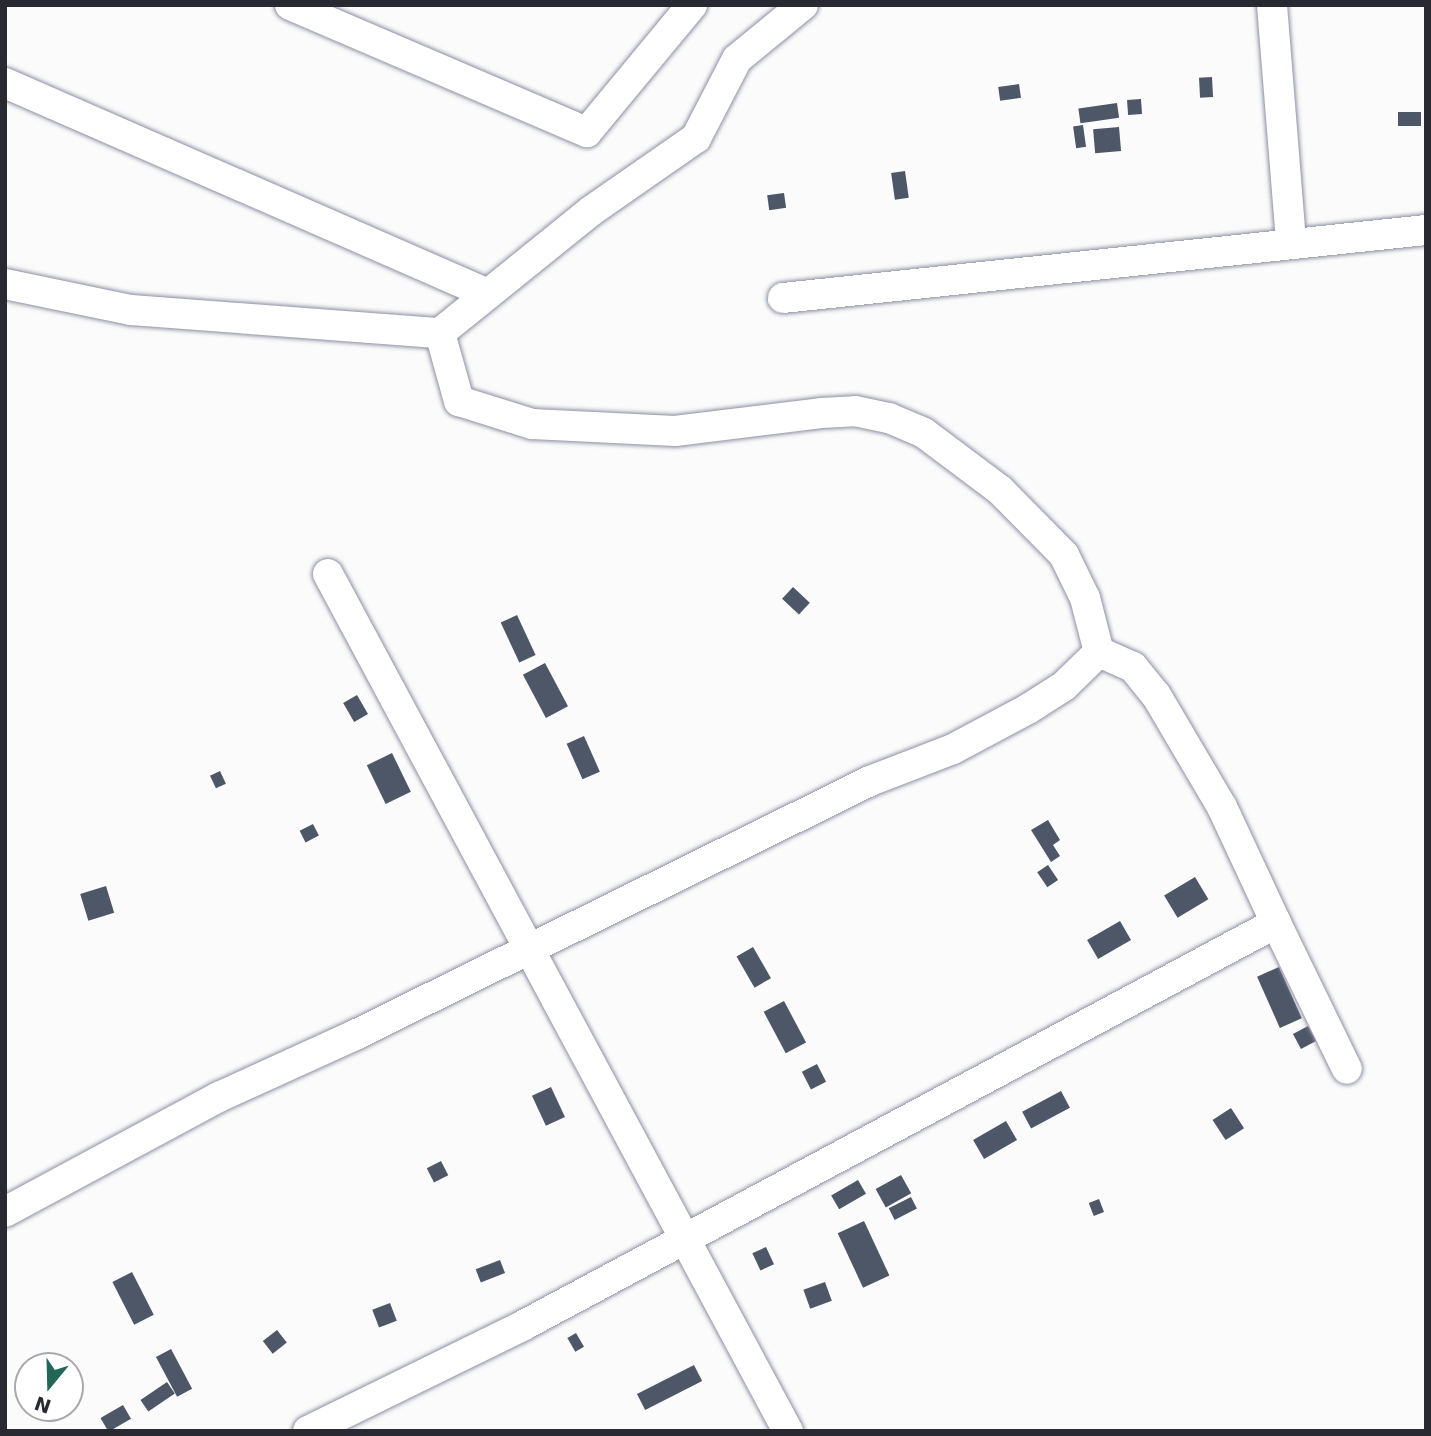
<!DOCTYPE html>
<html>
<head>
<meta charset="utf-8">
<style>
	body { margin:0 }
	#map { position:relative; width:1431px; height:1436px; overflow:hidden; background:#fbfbfb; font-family:"DejaVu Sans",sans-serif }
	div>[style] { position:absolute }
	.building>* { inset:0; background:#4d5767; transform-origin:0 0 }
	.roads { filter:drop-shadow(0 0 2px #8d8fa3) drop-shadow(0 0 2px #8d8fa3) }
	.street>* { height:30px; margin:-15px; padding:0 15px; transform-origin:15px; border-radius:15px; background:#fff }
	span { translate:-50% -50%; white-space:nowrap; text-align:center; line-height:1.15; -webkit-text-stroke:7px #fff; paint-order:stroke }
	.frame { position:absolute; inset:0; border:7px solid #282931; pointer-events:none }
	.north { position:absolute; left:14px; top:1352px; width:70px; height:70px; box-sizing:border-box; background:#fff; border:2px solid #a9a9ad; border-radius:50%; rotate:199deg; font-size:19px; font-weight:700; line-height:28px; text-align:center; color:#282931 }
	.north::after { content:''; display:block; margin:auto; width:24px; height:32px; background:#216659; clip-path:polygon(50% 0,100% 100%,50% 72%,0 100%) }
</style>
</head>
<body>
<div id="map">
	<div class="building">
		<div style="left:1212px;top:77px;width:20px;height:13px;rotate:87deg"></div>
		<div style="left:1019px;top:84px;width:14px;height:21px;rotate:82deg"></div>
		<div style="left:1141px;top:99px;width:15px;height:14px;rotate:86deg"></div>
		<div style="left:1117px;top:103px;width:15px;height:39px;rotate:82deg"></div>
		<div style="left:1398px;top:112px;width:23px;height:14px"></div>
		<div style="left:1083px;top:125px;width:22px;height:10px;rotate:82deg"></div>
		<div style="left:1119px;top:127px;width:24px;height:26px;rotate:85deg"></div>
		<div style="left:905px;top:171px;width:27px;height:14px;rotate:82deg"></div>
		<div style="left:784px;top:193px;width:15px;height:17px;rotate:82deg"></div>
		<div style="left:793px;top:587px;width:23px;height:16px;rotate:43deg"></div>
		<div style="left:517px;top:615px;width:44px;height:18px;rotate:65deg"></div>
		<div style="left:545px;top:663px;width:49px;height:25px;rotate:62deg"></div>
		<div style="left:357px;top:695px;width:22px;height:16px;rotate:60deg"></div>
		<div style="left:584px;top:736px;width:39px;height:19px;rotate:66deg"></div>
		<div style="left:392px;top:753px;width:43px;height:28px;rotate:64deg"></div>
		<div style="left:220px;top:771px;width:14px;height:11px;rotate:65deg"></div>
		<div style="clip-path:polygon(1048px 820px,1060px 840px,1053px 845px,1060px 856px,1051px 862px,1031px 830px)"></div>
		<div style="left:313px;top:824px;width:13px;height:15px;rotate:63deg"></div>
		<div style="left:1048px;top:865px;width:18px;height:13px;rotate:56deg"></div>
		<div style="left:1195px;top:877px;width:26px;height:36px;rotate:59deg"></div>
		<div style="left:106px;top:886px;width:28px;height:27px;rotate:73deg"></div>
		<div style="left:1120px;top:921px;width:22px;height:38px;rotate:60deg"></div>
		<div style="left:753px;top:947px;width:36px;height:19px;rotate:60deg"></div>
		<div style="left:1279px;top:967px;width:56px;height:24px;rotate:66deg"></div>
		<div style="left:784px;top:1001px;width:47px;height:23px;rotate:62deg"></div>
		<div style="left:1308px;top:1026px;width:17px;height:17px;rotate:62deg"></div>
		<div style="left:817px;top:1064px;width:20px;height:17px;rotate:63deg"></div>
		<div style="left:551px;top:1087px;width:33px;height:21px;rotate:65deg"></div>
		<div style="left:1061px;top:1091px;width:19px;height:44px;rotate:62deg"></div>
		<div style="left:1231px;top:1108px;width:24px;height:22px;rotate:57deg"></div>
		<div style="left:1006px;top:1121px;width:22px;height:38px;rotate:60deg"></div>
		<div style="left:441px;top:1161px;width:16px;height:16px;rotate:63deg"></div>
		<div style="left:901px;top:1175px;width:21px;height:29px;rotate:61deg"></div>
		<div style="left:858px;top:1180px;width:16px;height:31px;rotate:60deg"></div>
		<div style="left:911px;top:1197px;width:13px;height:25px;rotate:63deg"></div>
		<div style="left:1099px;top:1199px;width:14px;height:11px;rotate:69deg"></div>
		<div style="left:864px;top:1221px;width:60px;height:29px;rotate:65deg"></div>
		<div style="left:766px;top:1247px;width:19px;height:15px;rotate:65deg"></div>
		<div style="left:500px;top:1260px;width:14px;height:26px;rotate:69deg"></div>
		<div style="left:132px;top:1272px;width:48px;height:22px;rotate:63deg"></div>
		<div style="left:825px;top:1282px;width:20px;height:23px;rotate:70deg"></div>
		<div style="left:390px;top:1303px;width:19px;height:19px;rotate:69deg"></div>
		<div style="left:277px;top:1330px;width:16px;height:18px;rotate:52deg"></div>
		<div style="left:576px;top:1333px;width:16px;height:10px;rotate:60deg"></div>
		<div style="left:171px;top:1349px;width:45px;height:17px;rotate:62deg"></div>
		<div style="left:694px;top:1365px;width:18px;height:64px;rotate:63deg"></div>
		<div style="left:167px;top:1382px;width:14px;height:32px;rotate:56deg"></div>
		<div style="left:123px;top:1405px;width:16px;height:26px;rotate:60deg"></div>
	</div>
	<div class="roads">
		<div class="street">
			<div style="left:290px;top:5px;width:323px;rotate:23.2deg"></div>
			<div style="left:587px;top:132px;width:165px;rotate:-50.4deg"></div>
			<div style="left:803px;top:5px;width:85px;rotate:140.7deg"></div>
			<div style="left:737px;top:59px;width:89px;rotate:117.4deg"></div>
			<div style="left:696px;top:138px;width:128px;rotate:145.2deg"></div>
			<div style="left:591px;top:211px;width:194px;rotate:141.1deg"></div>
			<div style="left:440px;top:333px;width:71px;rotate:74.4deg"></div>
			<div style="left:459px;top:401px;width:77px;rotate:17.5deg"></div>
			<div style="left:532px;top:424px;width:143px;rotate:2.8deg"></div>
			<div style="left:675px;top:431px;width:147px;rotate:-7deg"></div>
			<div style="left:821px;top:413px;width:34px;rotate:-3deg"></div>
			<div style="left:855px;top:411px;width:35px;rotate:12deg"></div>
			<div style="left:889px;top:418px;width:38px;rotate:23deg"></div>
			<div style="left:924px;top:433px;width:95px;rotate:36.9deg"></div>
			<div style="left:1000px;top:490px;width:91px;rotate:45.4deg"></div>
			<div style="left:1064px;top:555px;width:48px;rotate:64deg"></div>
			<div style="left:1085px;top:598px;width:56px;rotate:75.5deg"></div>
			<div style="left:1272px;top:5px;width:239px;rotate:85.4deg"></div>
			<div style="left:5px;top:83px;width:527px;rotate:23.6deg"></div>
			<div style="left:5px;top:284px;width:129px;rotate:11.7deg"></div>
			<div style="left:131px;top:310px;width:310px;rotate:4.3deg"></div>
			<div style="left:783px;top:298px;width:647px;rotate:-6.04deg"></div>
			<div style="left:328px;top:574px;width:973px;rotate:61.78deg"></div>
			<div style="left:1099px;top:652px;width:37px;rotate:24deg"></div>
			<div style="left:1133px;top:667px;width:36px;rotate:51deg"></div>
			<div style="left:1156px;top:695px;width:130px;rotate:59.5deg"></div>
			<div style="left:1222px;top:807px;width:128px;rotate:65deg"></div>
			<div style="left:5px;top:1212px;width:243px;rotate:-28.3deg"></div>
			<div style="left:219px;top:1097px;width:149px;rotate:-24.5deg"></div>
			<div style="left:355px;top:1035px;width:574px;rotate:-26.25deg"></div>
			<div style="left:870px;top:781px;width:89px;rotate:-21.1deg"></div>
			<div style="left:953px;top:749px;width:85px;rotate:-28.1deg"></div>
			<div style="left:1028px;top:709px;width:43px;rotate:-32.6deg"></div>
			<div style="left:1064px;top:686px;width:49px;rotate:-44.2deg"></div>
			<div style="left:308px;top:1431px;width:241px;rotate:-26.1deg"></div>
			<div style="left:524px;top:1325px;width:853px;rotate:-28.13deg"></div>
			<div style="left:1276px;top:923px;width:162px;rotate:64.1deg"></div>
		</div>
	</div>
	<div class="frame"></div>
	<div class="north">N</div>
</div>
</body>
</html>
